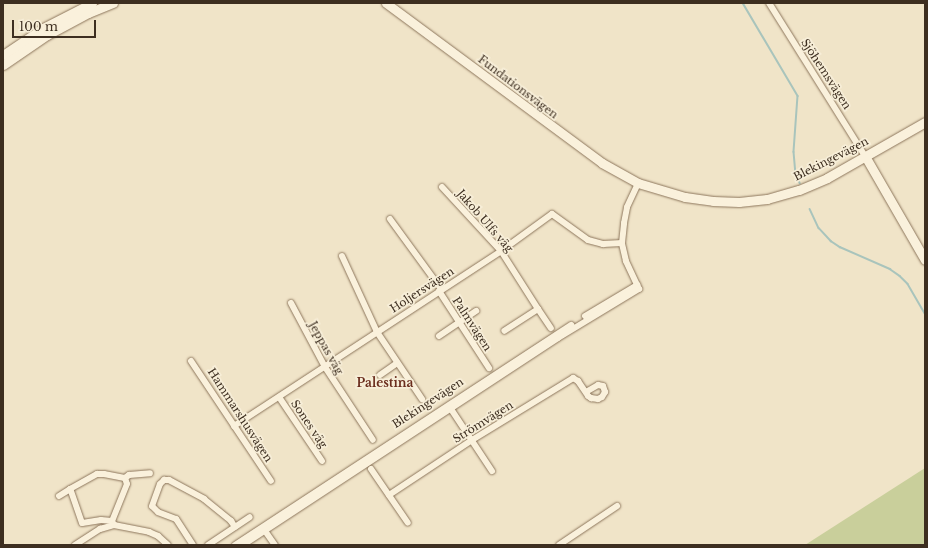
<!DOCTYPE html>
<html>
<head>
<meta charset="utf-8">
<style>
	body { margin:0 }
	#map { position:relative; width:928px; height:548px; overflow:hidden; background:#f0e4c8; font-family:"Libre Baskerville",serif }
	div>[style] { position:absolute }
	.green>* { inset:0; background:#c9cf9b }
	.stream>* { height:1.5px; margin:-0.75px; padding:0 0.75px; transform-origin:0.75px; border-radius:0.75px; background:#a9c4bc }
	.roads { filter:drop-shadow(0 0 1px #8d765c) drop-shadow(0 0 1px #8d765c) }
	.street>* { height:6px; margin:-3px; padding:0 3px; transform-origin:3px; border-radius:3px; background:#faf1dc }
	.secondary>* { height:9px; margin:-4.5px; padding:0 4.5px; transform-origin:4.5px; border-radius:4.5px; background:#faf1dc }
	span { translate:-50% -50%; white-space:nowrap; text-align:center; line-height:1.15; -webkit-text-stroke:3.5px #f7eed8; paint-order:stroke }
	.street-label { font-size:11px; color:#3d2e20 }
	.neighbourhood-label { font-size:12px; color:#6b2e1e; font-weight:700 }
	.frame { position:absolute; inset:0; border:4px solid #3d2e20; pointer-events:none }
	.scale { position:absolute; left:12px; top:20px; width:84px; height:18px; box-sizing:border-box; border:2px solid #3d2e20; border-top:0; padding-left:5px; font-size:12px; line-height:14px; white-space:nowrap; color:#3d2e20; -webkit-text-stroke:3px #f7eed8; paint-order:stroke }
</style>
</head>
<body>
<div id="map">
	<div class="green">
		<div style="clip-path:polygon(925px 468px,925px 545px,805px 545px)"></div>
	</div>
	<div class="stream">
		<div style="left:743px;top:3px;width:108px;rotate:59.4deg"></div>
		<div style="left:798px;top:96px;width:56px;rotate:94.1deg"></div>
		<div style="left:794px;top:152px;width:22px;rotate:85deg"></div>
		<div style="left:796px;top:174px;width:10px;rotate:66deg"></div>
		<div style="left:810px;top:209px;width:21px;rotate:65deg"></div>
		<div style="left:819px;top:228px;width:18px;rotate:47deg"></div>
		<div style="left:831px;top:241px;width:11px;rotate:34deg"></div>
		<div style="left:840px;top:247px;width:55px;rotate:23.7deg"></div>
		<div style="left:890px;top:269px;width:12px;rotate:35deg"></div>
		<div style="left:900px;top:276px;width:11px;rotate:45deg"></div>
		<div style="left:908px;top:284px;width:34px;rotate:60deg"></div>
	</div>
	<div class="roads">
		<div class="street">
			<div style="left:769px;top:3px;width:181px;rotate:57.9deg"></div>
			<div style="left:442px;top:187px;width:87px;rotate:47.3deg"></div>
			<div style="left:501px;top:251px;width:69px;rotate:57.5deg"></div>
			<div style="left:538px;top:309px;width:40px;rotate:147.1deg"></div>
			<div style="left:390px;top:219px;width:87px;rotate:53.9deg"></div>
			<div style="left:342px;top:256px;width:84px;rotate:65.3deg"></div>
			<div style="left:377px;top:332px;width:81px;rotate:56.1deg"></div>
			<div style="left:439px;top:291px;width:92px;rotate:57deg"></div>
			<div style="left:291px;top:303px;width:72px;rotate:62deg"></div>
			<div style="left:325px;top:367px;width:87px;rotate:56.7deg"></div>
			<div style="left:538px;top:309px;width:23px;rotate:56deg"></div>
			<div style="left:585px;top:316px;width:61px;rotate:-30.8deg"></div>
			<div style="left:439px;top:336px;width:45px;rotate:-34deg"></div>
			<div style="left:191px;top:361px;width:144px;rotate:56.3deg"></div>
			<div style="left:380px;top:375px;width:21px;rotate:-35deg"></div>
			<div style="left:279px;top:397px;width:77px;rotate:56.1deg"></div>
			<div style="left:449px;top:406px;width:78px;rotate:56.5deg"></div>
			<div style="left:234px;top:426px;width:319px;rotate:-33.2deg"></div>
			<div style="left:501px;top:251px;width:63px;rotate:-36deg"></div>
			<div style="left:552px;top:214px;width:44px;rotate:35.8deg"></div>
			<div style="left:588px;top:240px;width:16px;rotate:15deg"></div>
			<div style="left:603px;top:244px;width:19px;rotate:-3deg"></div>
			<div style="left:371px;top:469px;width:65px;rotate:55.6deg"></div>
			<div style="left:125px;top:478px;width:5px;rotate:-37deg"></div>
			<div style="left:129px;top:475px;width:21px;rotate:-5deg"></div>
			<div style="left:389px;top:495px;width:100px;rotate:-33.5deg"></div>
			<div style="left:472px;top:440px;width:119px;rotate:-31.5deg"></div>
			<div style="left:573px;top:378px;width:6px;rotate:31deg"></div>
			<div style="left:578px;top:381px;width:18px;rotate:56deg"></div>
			<div style="left:588px;top:396px;width:4px;rotate:34deg"></div>
			<div style="left:591px;top:398px;width:7px;rotate:8deg"></div>
			<div style="left:598px;top:399px;width:4px;rotate:-27deg"></div>
			<div style="left:602px;top:397px;width:6px;rotate:-59deg"></div>
			<div style="left:605px;top:392px;width:6px;rotate:-108deg"></div>
			<div style="left:603px;top:386px;width:5px;rotate:-169deg"></div>
			<div style="left:598px;top:385px;width:14px;rotate:150deg"></div>
			<div style="left:59px;top:496px;width:13px;rotate:-32deg"></div>
			<div style="left:112px;top:521px;width:11px;rotate:-175deg"></div>
			<div style="left:101px;top:520px;width:19px;rotate:171deg"></div>
			<div style="left:82px;top:523px;width:36px;rotate:-109deg"></div>
			<div style="left:70px;top:489px;width:31px;rotate:-29deg"></div>
			<div style="left:97px;top:474px;width:7px"></div>
			<div style="left:104px;top:474px;width:21px;rotate:11deg"></div>
			<div style="left:125px;top:478px;width:6px;rotate:72deg"></div>
			<div style="left:127px;top:484px;width:40px;rotate:112deg"></div>
			<div style="left:112px;top:521px;width:4px;rotate:63deg"></div>
			<div style="left:263px;top:528px;width:21px;rotate:55deg"></div>
			<div style="left:75px;top:545px;width:30px;rotate:-33deg"></div>
			<div style="left:100px;top:529px;width:15px;rotate:-16deg"></div>
			<div style="left:114px;top:525px;width:36px;rotate:11deg"></div>
			<div style="left:149px;top:532px;width:10px;rotate:24deg"></div>
			<div style="left:158px;top:536px;width:13px;rotate:42deg"></div>
			<div style="left:193px;top:545px;width:31px;rotate:-123deg"></div>
			<div style="left:176px;top:519px;width:19px;rotate:-159deg"></div>
			<div style="left:158px;top:512px;width:8px;rotate:-135deg"></div>
			<div style="left:152px;top:506px;width:23px;rotate:-70deg"></div>
			<div style="left:160px;top:484px;width:6px;rotate:-45deg"></div>
			<div style="left:164px;top:480px;width:5px"></div>
			<div style="left:169px;top:480px;width:40px;rotate:28deg"></div>
			<div style="left:204px;top:499px;width:35px;rotate:39deg"></div>
			<div style="left:231px;top:521px;width:7px;rotate:56deg"></div>
			<div style="left:208px;top:545px;width:50px;rotate:-33.7deg"></div>
			<div style="left:235px;top:545px;width:402px;rotate:-33.2deg"></div>
			<div style="left:243px;top:545px;width:377px;rotate:-33.3deg"></div>
			<div style="left:558px;top:338px;width:95px;rotate:-31.2deg"></div>
			<div style="left:639px;top:289px;width:31px;rotate:-115deg"></div>
			<div style="left:626px;top:261px;width:18px;rotate:-103deg"></div>
			<div style="left:622px;top:243px;width:20px;rotate:-84deg"></div>
			<div style="left:624px;top:223px;width:16px;rotate:-79deg"></div>
			<div style="left:627px;top:207px;width:26px;rotate:-65deg"></div>
			<div style="left:559px;top:545px;width:70px;rotate:-33.9deg"></div>
		</div>
		<div class="secondary">
			<div style="left:386px;top:3px;width:269px;rotate:36.5deg"></div>
			<div style="left:602px;top:163px;width:41px;rotate:29.1deg"></div>
			<div style="left:638px;top:183px;width:49px;rotate:16.6deg"></div>
			<div style="left:685px;top:197px;width:28px;rotate:8deg"></div>
			<div style="left:713px;top:201px;width:26px;rotate:2deg"></div>
			<div style="left:739px;top:202px;width:28px;rotate:-6deg"></div>
			<div style="left:767px;top:199px;width:33px;rotate:-16deg"></div>
			<div style="left:799px;top:190px;width:30px;rotate:-23deg"></div>
			<div style="left:827px;top:178px;width:113px;rotate:-29.7deg"></div>
			<div style="left:3px;top:55px;width:48px;rotate:-34deg"></div>
			<div style="left:43px;top:28px;width:55px;rotate:-27deg"></div>
			<div style="left:3px;top:65px;width:53px;rotate:-34.3deg"></div>
			<div style="left:47px;top:35px;width:47px;rotate:-28.2deg"></div>
			<div style="left:88px;top:13px;width:27px;rotate:-22deg"></div>
			<div style="left:865px;top:156px;width:120px;rotate:60deg"></div>
		</div>
	</div>
	<div class="street-label">
		<span style="left:826px;top:74px;rotate:57deg">Sjöhemsvägen</span>
		<span style="left:518px;top:87px;rotate:37deg">Fundationsvägen</span>
		<span style="left:831px;top:159px;rotate:-27deg">Blekingevägen</span>
		<span style="left:485px;top:221px;rotate:49deg">Jakob Ulfs väg</span>
		<span style="left:422px;top:290px;rotate:-33deg">Holjersvägen</span>
		<span style="left:472px;top:324px;rotate:57deg">Palmvägen</span>
		<span style="left:326px;top:348px;rotate:61deg">Jeppas väg</span>
		<span style="left:428px;top:403px;rotate:-33deg">Blekingevägen</span>
		<span style="left:240px;top:415px;rotate:57deg">Hammarshusvägen</span>
		<span style="left:483px;top:422px;rotate:-32deg">Strömvägen</span>
		<span style="left:309px;top:424px;rotate:56deg">Sones väg</span>
	</div>
	<div class="neighbourhood-label">
		<span style="left:385px;top:383px">Palestina</span>
	</div>
	<div class="frame"></div>
	<div class="scale">100 m</div>
</div>
</body>
</html>
